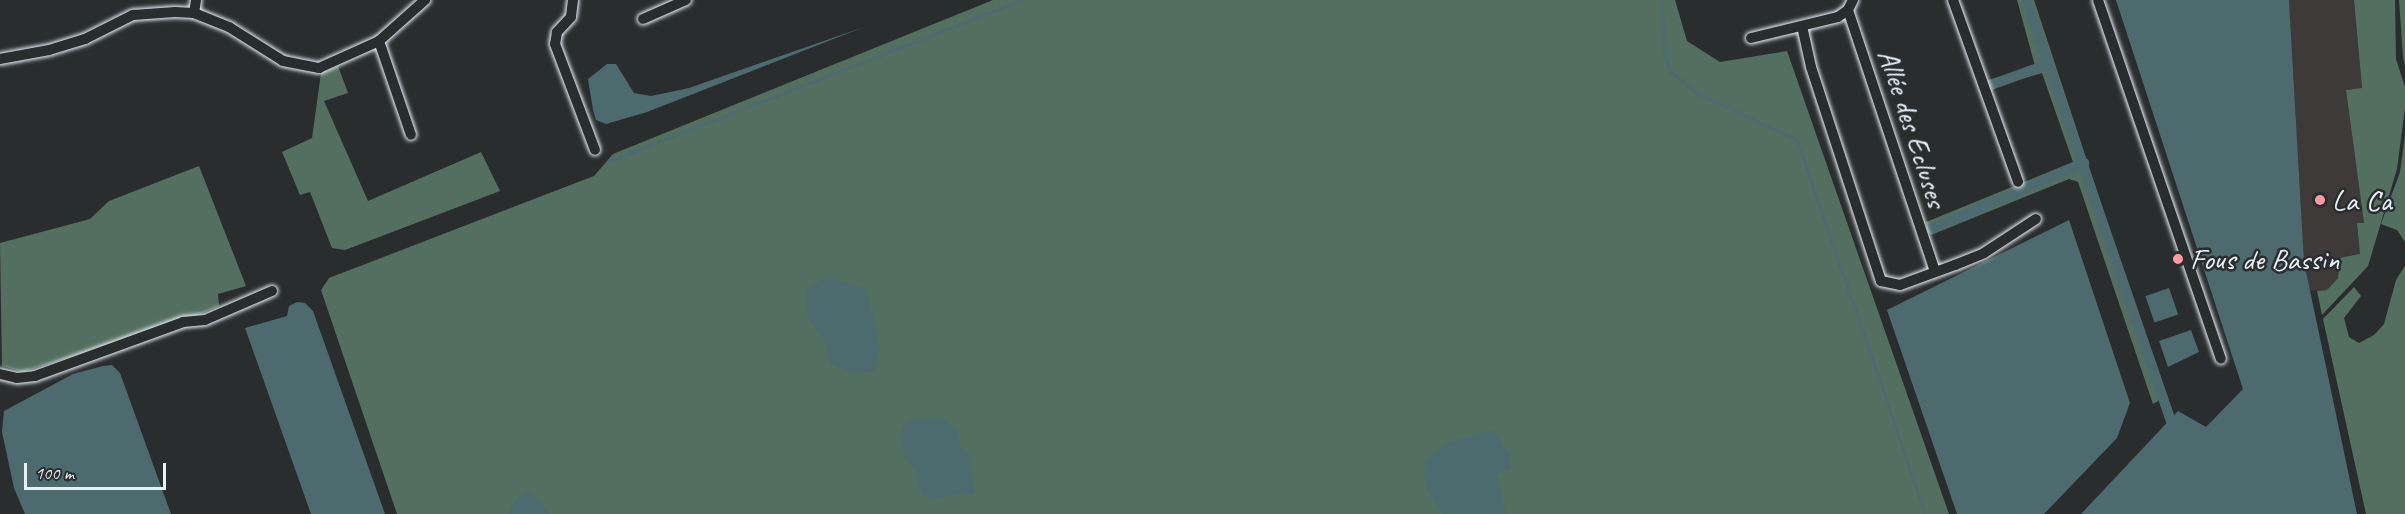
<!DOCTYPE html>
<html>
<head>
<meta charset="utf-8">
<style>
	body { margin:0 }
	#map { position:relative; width:2405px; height:514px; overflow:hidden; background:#2a2d2e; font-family:Caveat,sans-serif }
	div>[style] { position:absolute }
	.built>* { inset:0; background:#3e3a3a }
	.green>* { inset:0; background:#536f5f }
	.water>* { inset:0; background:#4d6b6f; transform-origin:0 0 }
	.stream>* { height:3px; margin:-1.5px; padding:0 1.5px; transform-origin:1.5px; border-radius:1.5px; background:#4d6b6f }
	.canal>* { height:10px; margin:-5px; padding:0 5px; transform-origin:5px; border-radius:5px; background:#4d6b6f }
	.roads { filter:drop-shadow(0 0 2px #e8f1f8) drop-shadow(0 0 2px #e8f1f8) }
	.minor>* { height:10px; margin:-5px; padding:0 5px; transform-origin:5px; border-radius:5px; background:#2a2d2e }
	.dots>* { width:16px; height:16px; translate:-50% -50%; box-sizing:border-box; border:3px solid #2a2d2e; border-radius:50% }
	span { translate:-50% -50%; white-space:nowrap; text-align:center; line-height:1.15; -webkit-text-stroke:5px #2a2d2e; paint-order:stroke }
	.street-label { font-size:30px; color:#e8f1f8 }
	.poi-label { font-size:30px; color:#e8f1f8 }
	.left { translate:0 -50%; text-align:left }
	.scale { position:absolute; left:24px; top:463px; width:142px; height:27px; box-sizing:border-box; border:3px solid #e8f1f8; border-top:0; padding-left:8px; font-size:18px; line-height:21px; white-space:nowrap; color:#e8f1f8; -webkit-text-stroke:4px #2a2d2e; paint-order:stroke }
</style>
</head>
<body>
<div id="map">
	<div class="built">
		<div style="clip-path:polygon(2289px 0,2354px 0,2362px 89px,2346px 90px,2364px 223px,2357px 224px,2360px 254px,2340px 267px,2338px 278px,2327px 290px,2310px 291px,2304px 262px)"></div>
	</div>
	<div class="green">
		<div style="clip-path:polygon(993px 0,1675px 0,1687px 41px,1720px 62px,1787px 51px,1949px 514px,397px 514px,321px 290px,329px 278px,594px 176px,613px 154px)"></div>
		<div style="clip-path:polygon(2017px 0,2034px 0,2165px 397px,2153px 404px,2078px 182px,2069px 179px,1931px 235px,1927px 229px,1926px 222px,2073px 162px,2042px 73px,1988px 89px,1985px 81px,2035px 66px)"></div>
		<div style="clip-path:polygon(2354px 0,2395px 0,2396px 59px,2405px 87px,2405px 108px,2397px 169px,2368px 266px,2322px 315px,2317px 291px,2327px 290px,2338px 278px,2340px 258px,2360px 254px,2357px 223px,2364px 223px,2346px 90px,2362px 88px)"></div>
		<div style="clip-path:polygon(2399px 0,2405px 0,2405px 67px,2403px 57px)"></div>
		<div style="clip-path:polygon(338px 66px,348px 93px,324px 101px,368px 201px,481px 152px,500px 191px,345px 250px,332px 248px,310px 192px,300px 195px,282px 152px,312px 138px,321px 73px)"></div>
		<div style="clip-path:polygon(2405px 135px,2405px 242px,2397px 230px,2381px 224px,2400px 172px)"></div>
		<div style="clip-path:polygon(199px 166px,246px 286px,218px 294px,219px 306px,194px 317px,23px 372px,2px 366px,0 243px,90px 219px,109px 201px)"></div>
		<div style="clip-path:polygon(2405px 266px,2405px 514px,2366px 514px,2323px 319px,2354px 287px,2361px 296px,2344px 318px,2349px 337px,2359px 343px,2374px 335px,2384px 324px,2396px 280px)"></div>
	</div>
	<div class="water">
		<div style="clip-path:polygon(2116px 0,2289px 0,2304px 262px,2357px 514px,2081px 514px,2178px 411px,2206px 427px,2243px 389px)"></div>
		<div style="clip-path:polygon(864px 27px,647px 112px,606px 124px,596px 120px,593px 110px,588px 79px,607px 64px,616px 64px,634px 93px,651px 96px,689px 88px)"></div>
		<div style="clip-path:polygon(2069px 220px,2130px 403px,2117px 438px,2044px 514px,1957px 514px,1887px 310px)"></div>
		<div style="clip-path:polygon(820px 280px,837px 280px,866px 289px,880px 348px,874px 371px,851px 374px,830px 363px,823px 337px,808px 318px,807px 291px)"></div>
		<div style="left:2169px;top:288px;width:28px;height:25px;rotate:71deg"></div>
		<div style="clip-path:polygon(297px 302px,305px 303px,313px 311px,385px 514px,311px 514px,245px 328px,287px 316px,289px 306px)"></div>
		<div style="clip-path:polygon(2191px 330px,2199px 352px,2168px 367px,2159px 341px)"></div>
		<div style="clip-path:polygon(103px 366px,112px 365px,120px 373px,171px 514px,25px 514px,14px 488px,2px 432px,4px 411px,73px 374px)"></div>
		<div style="clip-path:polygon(942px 418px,958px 433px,961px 447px,969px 455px,975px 494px,958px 494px,931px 500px,921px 494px,916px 468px,905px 460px,901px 433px,904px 426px,913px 419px)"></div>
		<div style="clip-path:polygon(1494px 430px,1509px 454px,1511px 468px,1497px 475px,1506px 514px,1442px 514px,1426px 487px,1424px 471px,1429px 457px,1450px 442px)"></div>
		<div style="clip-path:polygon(529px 491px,550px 514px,508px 514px,517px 499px)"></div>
	</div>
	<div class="stream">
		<div style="left:1661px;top:0;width:57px;rotate:86deg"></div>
		<div style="left:1665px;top:57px;width:16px;rotate:68deg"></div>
		<div style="left:1671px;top:72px;width:33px;rotate:39deg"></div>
		<div style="left:1697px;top:93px;width:110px;rotate:25.2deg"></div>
		<div style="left:1797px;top:140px;width:395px;rotate:71.1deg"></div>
		<div style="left:609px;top:161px;width:443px;rotate:-21.3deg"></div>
	</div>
	<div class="canal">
		<div style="left:2026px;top:0;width:449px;rotate:71deg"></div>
		<div style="left:1988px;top:86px;width:65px;rotate:-19.8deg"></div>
		<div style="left:1932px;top:229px;width:166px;rotate:-23.5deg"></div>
	</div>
	<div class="roads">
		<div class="minor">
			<div style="left:573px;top:0;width:17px;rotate:97deg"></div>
			<div style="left:571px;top:17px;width:21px;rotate:133deg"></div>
			<div style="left:557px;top:32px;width:12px;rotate:99deg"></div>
			<div style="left:555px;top:44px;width:113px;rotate:69.3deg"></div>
			<div style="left:1853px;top:0;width:11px;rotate:117deg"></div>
			<div style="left:1848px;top:10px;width:275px;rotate:71.6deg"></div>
			<div style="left:1953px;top:0;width:193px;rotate:70.3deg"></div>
			<div style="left:2098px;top:0;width:379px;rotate:71.1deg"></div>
			<div style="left:194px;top:13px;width:13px;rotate:-81deg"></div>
			<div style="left:643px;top:19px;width:47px;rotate:-23.8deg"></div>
			<div style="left:1802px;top:26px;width:42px;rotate:77.6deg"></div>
			<div style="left:1811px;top:67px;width:225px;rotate:71.9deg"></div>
			<div style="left:1881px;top:281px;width:19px;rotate:12deg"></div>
			<div style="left:1900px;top:285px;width:59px;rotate:-20deg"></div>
			<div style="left:1955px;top:265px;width:31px;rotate:-22deg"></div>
			<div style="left:1984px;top:253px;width:62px;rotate:-33.2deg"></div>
			<div style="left:1751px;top:38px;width:89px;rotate:-13.6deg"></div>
			<div style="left:1838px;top:17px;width:12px;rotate:-35deg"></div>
			<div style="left:379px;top:41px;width:99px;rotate:71.2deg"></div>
			<div style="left:0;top:59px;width:50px;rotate:-10.4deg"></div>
			<div style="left:49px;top:50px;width:38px;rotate:-17deg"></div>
			<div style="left:85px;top:39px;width:54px;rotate:-26.6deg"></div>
			<div style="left:133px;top:15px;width:42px;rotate:-4.1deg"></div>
			<div style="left:175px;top:12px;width:19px;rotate:3deg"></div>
			<div style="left:194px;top:13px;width:38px;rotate:22deg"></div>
			<div style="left:229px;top:27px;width:64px;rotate:32.2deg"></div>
			<div style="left:283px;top:61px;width:37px;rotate:11deg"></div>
			<div style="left:319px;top:68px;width:66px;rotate:-24.2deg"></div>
			<div style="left:379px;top:41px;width:62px;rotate:-41.7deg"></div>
			<div style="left:0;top:374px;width:17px;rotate:13deg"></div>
			<div style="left:17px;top:378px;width:18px;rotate:-6deg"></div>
			<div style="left:35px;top:376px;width:158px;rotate:-20deg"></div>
			<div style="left:183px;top:322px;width:22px;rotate:-5deg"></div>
			<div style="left:205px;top:320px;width:73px;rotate:-23.4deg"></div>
		</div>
	</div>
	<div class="dots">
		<div style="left:2320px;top:200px;background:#ff9aa2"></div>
		<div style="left:2178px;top:259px;background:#ff9aa2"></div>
	</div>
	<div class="street-label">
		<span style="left:1913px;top:128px;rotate:72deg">Allée des Ecluses</span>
	</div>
	<div class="poi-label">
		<span class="left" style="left:2332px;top:200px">La Ca</span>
		<span class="left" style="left:2190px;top:259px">Fous de Bassin</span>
	</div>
	<div class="scale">100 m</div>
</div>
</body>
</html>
